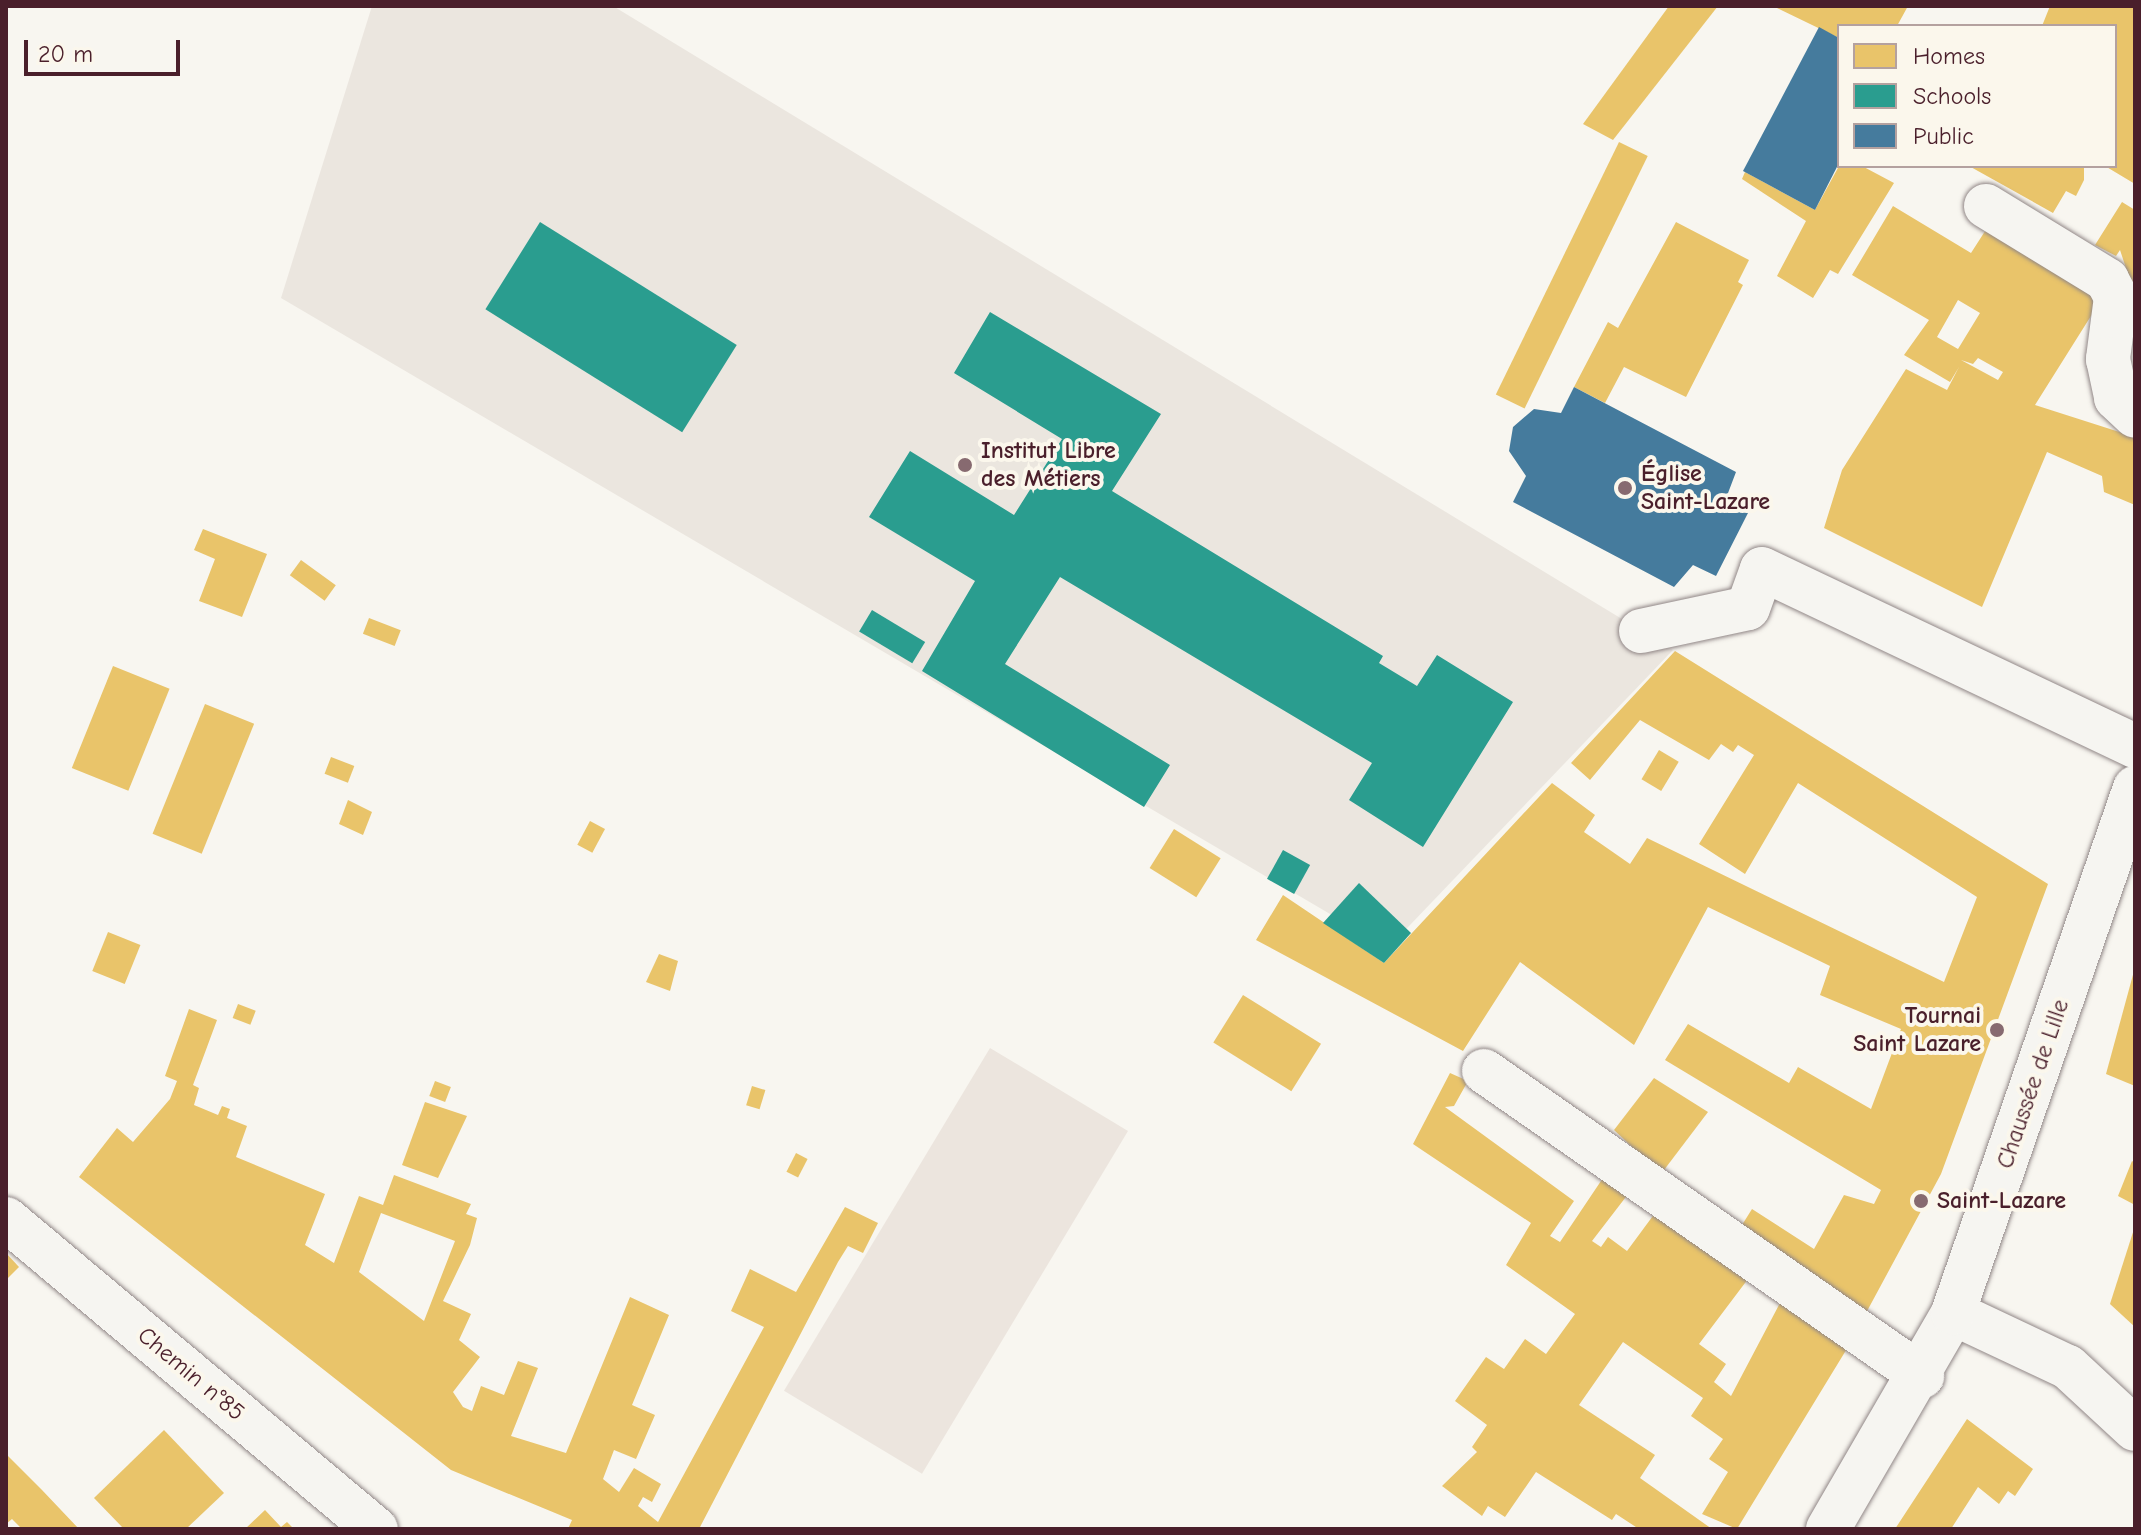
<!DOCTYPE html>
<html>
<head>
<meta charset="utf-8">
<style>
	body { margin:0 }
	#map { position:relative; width:2141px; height:1535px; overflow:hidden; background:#f8f6f0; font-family:"Comic Neue",sans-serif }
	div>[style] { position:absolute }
	.built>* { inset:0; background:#ebe6df }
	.green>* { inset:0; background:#ece5de; transform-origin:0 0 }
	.homes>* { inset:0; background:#e9c46a; transform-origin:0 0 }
	.schools>* { inset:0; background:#2a9d8f; transform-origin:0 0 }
	.public>* { inset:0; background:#457b9d }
	.roads { filter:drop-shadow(0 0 2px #918787) drop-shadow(0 0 2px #918787) }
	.minor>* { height:44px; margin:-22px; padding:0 22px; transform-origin:22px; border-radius:22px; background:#f6f5f1 }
	.major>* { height:44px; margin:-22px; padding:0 22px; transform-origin:22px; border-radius:22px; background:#f6f5f1 }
	.dots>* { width:22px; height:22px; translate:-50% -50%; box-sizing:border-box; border:4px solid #fbf7ec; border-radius:50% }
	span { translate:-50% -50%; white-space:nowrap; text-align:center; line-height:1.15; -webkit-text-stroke:8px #fbf7ec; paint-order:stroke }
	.poi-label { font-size:24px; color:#4a1f2b; font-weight:700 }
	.left { translate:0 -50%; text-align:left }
	.right { translate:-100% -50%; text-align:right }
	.street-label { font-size:24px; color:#4a1f2b }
	.frame { position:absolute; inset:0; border:8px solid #4a1f2b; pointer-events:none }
	.legend { position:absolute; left:1837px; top:24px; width:280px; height:144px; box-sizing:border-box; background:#fbf7ec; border:2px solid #b4a19f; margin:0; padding:10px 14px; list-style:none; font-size:24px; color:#4a1f2b }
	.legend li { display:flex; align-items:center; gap:16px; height:40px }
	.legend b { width:40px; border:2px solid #b4a19f }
	.scale { position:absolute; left:24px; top:40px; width:156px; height:36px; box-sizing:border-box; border:4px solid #4a1f2b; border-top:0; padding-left:10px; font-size:24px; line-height:28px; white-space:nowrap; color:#4a1f2b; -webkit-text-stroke:6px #fbf7ec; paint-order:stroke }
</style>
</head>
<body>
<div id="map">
	<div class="built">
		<div style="clip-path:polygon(372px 6px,613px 6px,1673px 650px,1388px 948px,281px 298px)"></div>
	</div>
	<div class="green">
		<div style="left:990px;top:1048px;width:161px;height:400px;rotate:31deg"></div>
	</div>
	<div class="homes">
		<div style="clip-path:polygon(1669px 6px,1718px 6px,1613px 140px,1583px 124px)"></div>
		<div style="clip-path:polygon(1773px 6px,1908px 6px,1897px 26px,1839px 26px,1839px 38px)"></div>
		<div style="clip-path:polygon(2050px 6px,2135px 6px,2135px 184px,2105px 166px,2115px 166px,2115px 26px,2042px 26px)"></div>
		<div style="left:1619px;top:142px;width:32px;height:281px;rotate:26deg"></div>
		<div style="clip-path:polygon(1839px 166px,1862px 166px,1894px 183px,1838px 274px,1830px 270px,1813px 298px,1777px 276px,1806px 221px,1742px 179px,1745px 172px,1815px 210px)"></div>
		<div style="clip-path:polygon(1969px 166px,2084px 166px,2084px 180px,2076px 196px,2066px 191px,2053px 213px)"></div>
		<div style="clip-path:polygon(2122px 202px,2135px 210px,2134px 292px,2120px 250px,2116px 256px,2095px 245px)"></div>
		<div style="clip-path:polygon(evenodd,1893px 206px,1971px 253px,1989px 225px,2101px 300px,2035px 405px,2135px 437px,2135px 505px,2104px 492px,2102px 476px,2047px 452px,1982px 607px,1824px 528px,1842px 470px,1906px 369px,1947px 390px,1959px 367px,1950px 382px,1904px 355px,1929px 320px,1852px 275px,1893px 206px,1958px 300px,1980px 313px,1958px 349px,1937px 337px,1958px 300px,1893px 206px,1978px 358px,2003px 372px,1998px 380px,1961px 360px,1973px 364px,1978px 358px)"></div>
		<div style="clip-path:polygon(1676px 222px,1749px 260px,1738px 282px,1743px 285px,1686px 397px,1624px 367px,1605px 403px,1574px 387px,1608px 322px,1618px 328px)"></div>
		<div style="clip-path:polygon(203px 529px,267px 554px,242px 617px,199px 601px,215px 559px,194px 550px)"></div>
		<div style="left:301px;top:560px;width:43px;height:19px;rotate:36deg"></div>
		<div style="left:369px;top:618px;width:34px;height:17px;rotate:21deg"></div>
		<div style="clip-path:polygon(1675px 651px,2048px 884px,1941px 1174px,1859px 1326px,1732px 1241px,1752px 1209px,1814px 1249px,1844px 1195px,1874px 1204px,1881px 1190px,1665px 1060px,1688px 1024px,1789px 1083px,1798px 1067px,1871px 1109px,1901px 1029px,1820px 995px,1830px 966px,1708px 907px,1634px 1045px,1520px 962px,1463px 1051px,1256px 940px,1283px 895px,1384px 963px,1552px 783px,1595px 815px,1584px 832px,1630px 864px,1647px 838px,1944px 982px,1977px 897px,1798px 783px,1745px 874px,1699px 844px,1754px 755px,1738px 745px,1733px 752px,1721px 744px,1709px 760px,1640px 720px,1590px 780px,1571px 763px)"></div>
		<div style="left:113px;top:666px;width:61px;height:110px;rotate:22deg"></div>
		<div style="left:205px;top:704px;width:53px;height:140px;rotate:22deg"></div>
		<div style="left:1659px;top:750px;width:23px;height:34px;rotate:31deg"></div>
		<div style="left:331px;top:757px;width:25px;height:18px;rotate:21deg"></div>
		<div style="clip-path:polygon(348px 800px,372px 812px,363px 835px,339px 824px)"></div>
		<div style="left:590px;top:821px;width:17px;height:27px;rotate:28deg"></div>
		<div style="left:1174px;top:829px;width:55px;height:46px;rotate:32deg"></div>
		<div style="left:108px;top:932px;width:35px;height:42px;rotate:22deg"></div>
		<div style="clip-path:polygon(659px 954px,678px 961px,670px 991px,646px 982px)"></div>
		<div style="clip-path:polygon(2134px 971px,2135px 971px,2135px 1086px,2106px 1074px)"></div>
		<div style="left:1243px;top:995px;width:92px;height:56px;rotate:32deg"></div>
		<div style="left:238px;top:1004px;width:19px;height:15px;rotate:21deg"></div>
		<div style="clip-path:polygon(evenodd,189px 1009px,217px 1020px,193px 1085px,199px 1088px,194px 1105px,218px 1115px,222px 1106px,230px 1109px,227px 1118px,247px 1126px,236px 1157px,325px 1194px,305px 1245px,334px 1263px,359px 1196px,383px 1205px,394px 1175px,471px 1204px,466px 1214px,477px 1218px,470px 1245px,443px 1301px,471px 1314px,459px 1340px,480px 1357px,453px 1392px,463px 1407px,472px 1411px,481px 1386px,504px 1395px,518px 1361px,538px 1368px,511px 1436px,566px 1453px,630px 1297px,669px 1315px,632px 1405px,655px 1415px,636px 1459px,614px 1450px,603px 1479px,619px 1492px,634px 1468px,661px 1484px,652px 1502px,643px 1497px,638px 1506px,658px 1522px,764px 1327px,731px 1311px,750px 1269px,796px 1292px,845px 1207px,878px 1223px,863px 1253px,848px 1246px,838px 1262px,699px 1529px,568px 1529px,572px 1520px,451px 1470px,79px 1177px,117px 1128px,133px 1142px,170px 1099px,177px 1081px,165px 1076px,189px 1009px,381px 1213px,455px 1241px,424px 1321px,359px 1272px,381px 1213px)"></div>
		<div style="clip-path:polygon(1450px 1073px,1468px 1081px,1454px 1106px,1445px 1107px,1574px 1201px,1550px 1236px,1560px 1242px,1607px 1172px,1632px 1189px,1592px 1241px,1601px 1247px,1608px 1237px,1627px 1251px,1658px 1209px,1748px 1279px,1699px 1344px,1726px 1364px,1714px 1382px,1731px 1396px,1781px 1301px,1848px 1347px,1737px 1529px,1702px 1514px,1728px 1472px,1709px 1459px,1723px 1439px,1691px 1416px,1703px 1398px,1623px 1342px,1579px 1405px,1655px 1455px,1640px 1478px,1712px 1529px,1639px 1529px,1616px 1514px,1612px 1520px,1536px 1472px,1505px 1517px,1488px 1506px,1482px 1516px,1442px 1486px,1477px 1452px,1472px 1447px,1487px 1425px,1455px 1401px,1486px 1357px,1504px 1369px,1525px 1339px,1546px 1354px,1575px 1314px,1506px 1265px,1531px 1223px,1413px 1144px)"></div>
		<div style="clip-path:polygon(1654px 1078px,1708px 1112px,1661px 1174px,1614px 1130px)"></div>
		<div style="left:435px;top:1081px;width:17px;height:16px;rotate:21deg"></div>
		<div style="left:752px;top:1086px;width:14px;height:20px;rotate:17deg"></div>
		<div style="clip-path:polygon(425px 1102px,467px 1116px,438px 1178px,402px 1165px)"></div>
		<div style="left:796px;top:1153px;width:13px;height:21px;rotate:27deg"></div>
		<div style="clip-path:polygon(2132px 1161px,2135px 1163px,2135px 1205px,2118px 1196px)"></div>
		<div style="clip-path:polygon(2134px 1229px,2135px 1229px,2135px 1327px,2110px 1304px)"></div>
		<div style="clip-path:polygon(6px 1253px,19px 1267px,6px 1280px)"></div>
		<div style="clip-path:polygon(1967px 1419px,2033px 1469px,2015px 1496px,2008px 1491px,1999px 1504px,1978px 1487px,1951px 1529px,1895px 1529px)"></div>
		<div style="clip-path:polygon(164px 1430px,224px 1493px,186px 1529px,124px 1529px,94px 1498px)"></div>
		<div style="clip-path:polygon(6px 1454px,42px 1490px,79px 1529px,22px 1529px,12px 1519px,6px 1524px)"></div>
		<div style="clip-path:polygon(265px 1510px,281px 1527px,287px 1522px,294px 1529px,245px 1529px)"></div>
	</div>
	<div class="schools">
		<div style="left:540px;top:222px;width:232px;height:103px;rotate:32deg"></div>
		<div style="clip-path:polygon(990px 312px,1161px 414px,1112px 491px,1383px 656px,1379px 663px,1417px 686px,1437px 655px,1513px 702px,1423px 847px,1349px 800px,1372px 763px,1060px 577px,1005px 664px,1170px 765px,1144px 807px,922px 671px,975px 581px,869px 517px,910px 451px,1014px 515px,1062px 439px,954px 373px)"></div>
		<div style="left:872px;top:610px;width:62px;height:25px;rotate:31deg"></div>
		<div style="left:1283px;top:850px;width:31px;height:33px;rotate:29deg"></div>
		<div style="clip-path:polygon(1359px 883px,1411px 933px,1384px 963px,1323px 923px)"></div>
	</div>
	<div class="public">
		<div style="clip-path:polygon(1819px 27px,1839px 38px,1839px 163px,1815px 210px,1743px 171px)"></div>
		<div style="clip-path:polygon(1574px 387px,1736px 472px,1725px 501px,1748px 513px,1716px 576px,1693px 565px,1674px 587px,1513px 502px,1526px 476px,1509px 451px,1513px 427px,1534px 409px,1561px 413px)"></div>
	</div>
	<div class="roads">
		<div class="minor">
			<div style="left:1986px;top:206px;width:142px;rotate:31.4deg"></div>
			<div style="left:2107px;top:280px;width:19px;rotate:62deg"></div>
			<div style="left:2116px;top:297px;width:63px;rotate:97.4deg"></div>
			<div style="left:2108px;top:359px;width:40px;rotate:78deg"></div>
			<div style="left:2116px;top:398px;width:26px;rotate:43deg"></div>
			<div style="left:1641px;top:631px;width:109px;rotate:-12.1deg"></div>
			<div style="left:1748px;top:608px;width:41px;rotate:-70.3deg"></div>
			<div style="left:1762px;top:569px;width:413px;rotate:25.4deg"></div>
			<div style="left:1484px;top:1071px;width:534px;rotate:34.85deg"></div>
			<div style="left:6px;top:1219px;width:483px;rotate:40deg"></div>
			<div style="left:1953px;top:1313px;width:127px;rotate:25.2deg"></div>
			<div style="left:2068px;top:1367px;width:91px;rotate:42.8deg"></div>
		</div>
		<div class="major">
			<div style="left:1828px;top:1529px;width:250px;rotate:-59.9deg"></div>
			<div style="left:1953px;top:1313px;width:556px;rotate:-70.88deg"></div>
		</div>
	</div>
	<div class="dots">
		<div style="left:965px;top:465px;background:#876a70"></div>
		<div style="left:1625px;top:488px;background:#876a70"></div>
		<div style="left:1997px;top:1030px;background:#876a70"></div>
		<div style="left:1921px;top:1201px;background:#876a70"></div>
	</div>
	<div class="poi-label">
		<span class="left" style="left:981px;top:465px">Institut Libre<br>des Métiers</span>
		<span class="left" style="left:1641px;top:488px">Église<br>Saint-Lazare</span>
		<span class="right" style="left:1981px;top:1030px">Tournai<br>Saint Lazare</span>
		<span class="left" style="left:1937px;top:1201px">Saint-Lazare</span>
	</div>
	<div class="street-label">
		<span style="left:2033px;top:1084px;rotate:-71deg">Chaussée de Lille</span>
		<span style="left:191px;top:1374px;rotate:40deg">Chemin n°85</span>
	</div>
	<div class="frame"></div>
	<ul class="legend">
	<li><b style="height:22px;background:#e9c46a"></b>Homes</li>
	<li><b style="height:22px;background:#2a9d8f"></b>Schools</li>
	<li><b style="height:22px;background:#457b9d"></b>Public</li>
	</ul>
	<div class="scale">20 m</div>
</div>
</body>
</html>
